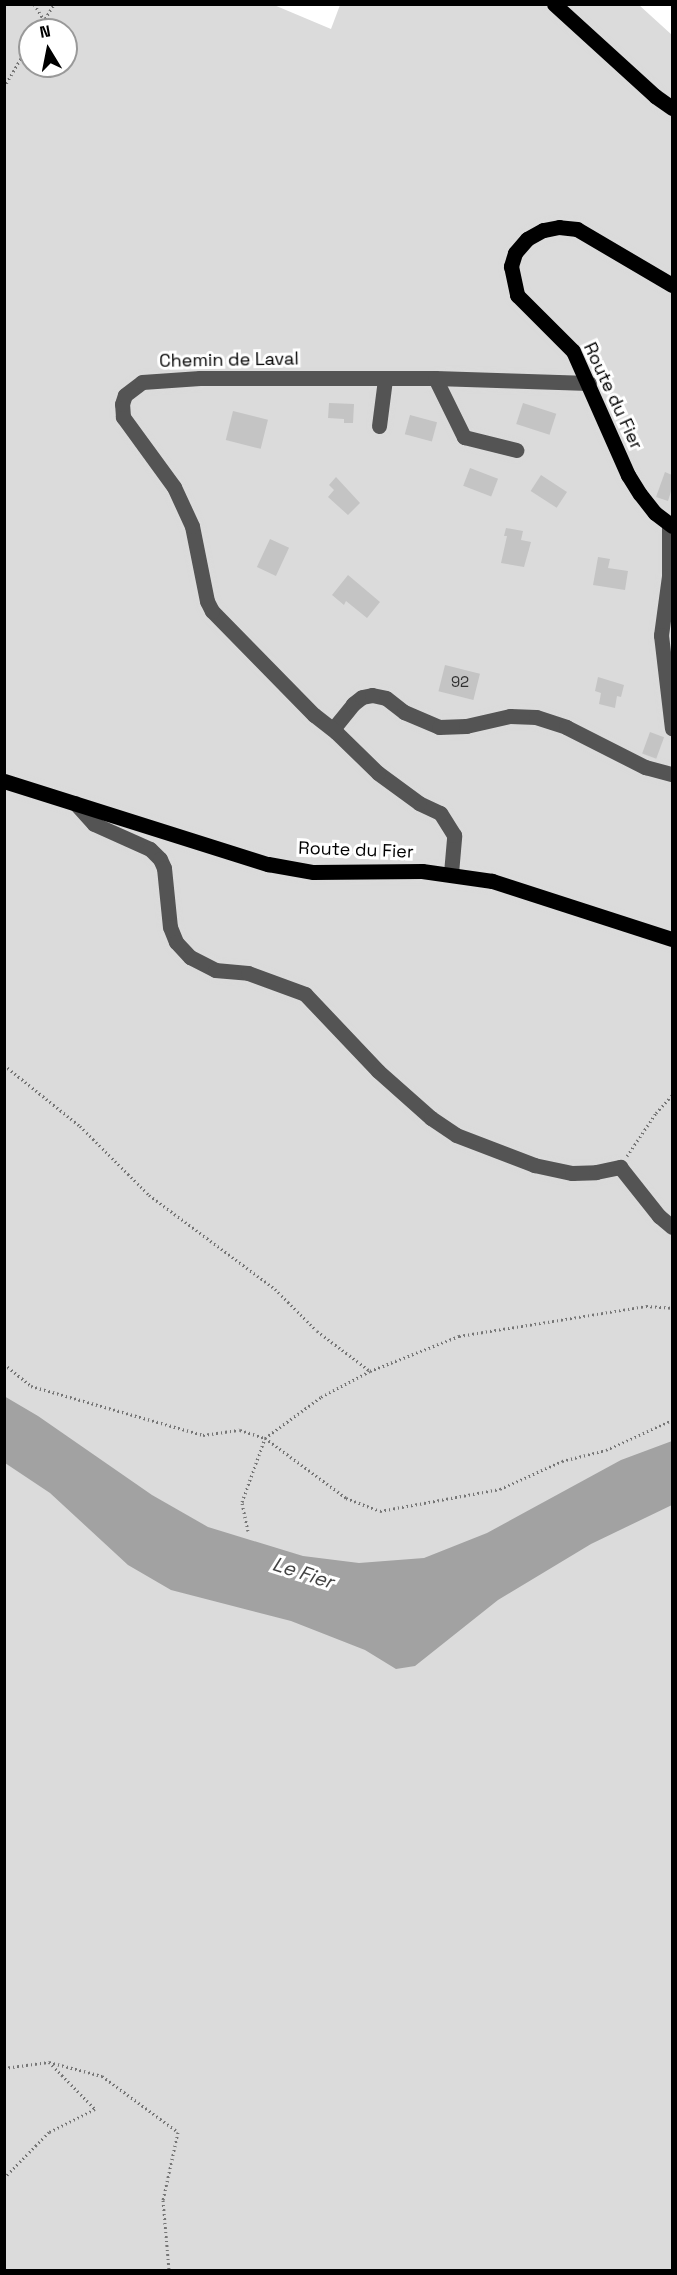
<!DOCTYPE html>
<html>
<head>
<meta charset="utf-8">
<style>
	body { margin:0 }
	#map { position:relative; width:677px; height:2275px; overflow:hidden; background:#fff; font-family:"Space Grotesk",sans-serif }
	div>[style] { position:absolute }
	.green>* { inset:0; background:#dbdbdb }
	.water>* { inset:0; background:#a2a2a2 }
	.building>* { inset:0; background:#c4c4c4; transform-origin:0 0 }
	.path>* { height:3px; margin-top:-1.5px; transform-origin:0; background:repeating-linear-gradient(90deg,#767676 0 1.5px,transparent 0 4.5px) }
	.roads { filter:drop-shadow(0 0 2px #dbdbdb) drop-shadow(0 0 2px #dbdbdb) }
	.minor>* { height:15px; margin:-7.5px; padding:0 7.5px; transform-origin:7.5px; border-radius:7.5px; background:#545454 }
	.major>* { height:15px; margin:-7.5px; padding:0 7.5px; transform-origin:7.5px; border-radius:7.5px; background:#000 }
	span { translate:-50% -50%; white-space:nowrap; text-align:center; line-height:1.15; -webkit-text-stroke:6px #fff; paint-order:stroke }
	.number-label { font-size:15px; color:#313131 }
	.number-label span { -webkit-text-stroke-width:0 }
	.street-label { font-size:18px; color:#000 }
	.water-label { font-size:20px; color:#434343; font-style:italic }
	.frame { position:absolute; inset:0; border:6px solid #000; pointer-events:none }
	.north { position:absolute; left:18px; top:18px; width:60px; height:60px; box-sizing:border-box; background:#fff; border:2px solid #999; border-radius:50%; rotate:350deg; font-size:16px; font-weight:700; line-height:24px; text-align:center; color:#000 }
	.north::after { content:''; display:block; margin:auto; width:21px; height:27px; background:#000; clip-path:polygon(50% 0,100% 100%,50% 72%,0 100%) }
</style>
</head>
<body>
<div id="map">
	<div class="green">
		<div style="clip-path:polygon(evenodd,5px 5px,274px 5px,331px 29px,340px 5px,639px 5px,672px 35px,672px 2270px,5px 2270px,5px 5px,30px 30px,66px 30px,66px 66px,30px 66px,30px 30px)"></div>
	</div>
	<div class="water">
		<div style="clip-path:polygon(4px 1396px,38px 1416px,152px 1495px,208px 1527px,303px 1556px,359px 1563px,424px 1558px,487px 1533px,621px 1460px,672px 1441px,672px 1505px,591px 1544px,498px 1600px,415px 1666px,396px 1669px,365px 1650px,291px 1621px,171px 1590px,128px 1565px,50px 1493px,5px 1463px)"></div>
	</div>
	<div class="building">
		<div style="clip-path:polygon(329px 403px,354px 404px,353px 423px,344px 423px,344px 419px,328px 418px)"></div>
		<div style="left:523px;top:403px;width:35px;height:22px;rotate:18deg"></div>
		<div style="left:233px;top:411px;width:36px;height:30px;rotate:14deg"></div>
		<div style="left:410px;top:415px;width:28px;height:20px;rotate:15deg"></div>
		<div style="left:470px;top:468px;width:30px;height:19px;rotate:21deg"></div>
		<div style="clip-path:polygon(665px 472px,672px 475px,672px 488px,668px 501px,656px 497px)"></div>
		<div style="left:541px;top:475px;width:31px;height:19px;rotate:33deg"></div>
		<div style="clip-path:polygon(336px 477px,360px 503px,348px 515px,328px 497px,334px 490px,329px 485px)"></div>
		<div style="clip-path:polygon(506px 528px,523px 531px,521px 540px,531px 542px,524px 567px,501px 563px,507px 536px,504px 536px)"></div>
		<div style="left:270px;top:539px;width:21px;height:31px;rotate:25deg"></div>
		<div style="clip-path:polygon(598px 557px,610px 559px,608px 568px,628px 571px,625px 590px,593px 585px)"></div>
		<div style="clip-path:polygon(348px 575px,380px 602px,367px 618px,346px 601px,344px 605px,332px 595px)"></div>
		<div style="left:445px;top:665px;width:36px;height:27px;rotate:14deg"></div>
		<div style="clip-path:polygon(598px 677px,624px 685px,621px 697px,617px 696px,615px 708px,599px 704px,601px 693px,595px 691px)"></div>
		<div style="left:650px;top:732px;width:15px;height:23px;rotate:20deg"></div>
	</div>
	<div class="path">
		<div style="left:34px;top:4px;width:19px;rotate:58deg"></div>
		<div style="left:38px;top:30px;width:31px;rotate:-58deg"></div>
		<div style="left:4px;top:87px;width:51px;rotate:-59.4deg"></div>
		<div style="left:4px;top:1065px;width:97px;rotate:38.8deg"></div>
		<div style="left:80px;top:1126px;width:98px;rotate:45deg"></div>
		<div style="left:149px;top:1195px;width:157px;rotate:36.7deg"></div>
		<div style="left:275px;top:1289px;width:59px;rotate:45deg"></div>
		<div style="left:317px;top:1331px;width:66px;rotate:37deg"></div>
		<div style="left:627px;top:1156px;width:52px;rotate:-56deg"></div>
		<div style="left:656px;top:1113px;width:24px;rotate:-48deg"></div>
		<div style="left:4px;top:1364px;width:35px;rotate:39deg"></div>
		<div style="left:31px;top:1386px;width:179px;rotate:15.9deg"></div>
		<div style="left:203px;top:1435px;width:37px;rotate:-8deg"></div>
		<div style="left:240px;top:1430px;width:26px;rotate:18deg"></div>
		<div style="left:265px;top:1438px;width:69px;rotate:-36.2deg"></div>
		<div style="left:321px;top:1397px;width:55px;rotate:-28deg"></div>
		<div style="left:370px;top:1371px;width:96px;rotate:-21.5deg"></div>
		<div style="left:459px;top:1336px;width:189px;rotate:-9.1deg"></div>
		<div style="left:646px;top:1306px;width:26px;rotate:4deg"></div>
		<div style="left:248px;top:1531px;width:30px;rotate:-102deg"></div>
		<div style="left:242px;top:1502px;width:68px;rotate:-70.2deg"></div>
		<div style="left:265px;top:1438px;width:101px;rotate:36.5deg"></div>
		<div style="left:346px;top:1498px;width:36px;rotate:21deg"></div>
		<div style="left:380px;top:1511px;width:122px;rotate:-10.4deg"></div>
		<div style="left:500px;top:1489px;width:68px;rotate:-24.3deg"></div>
		<div style="left:562px;top:1461px;width:45px;rotate:-14deg"></div>
		<div style="left:606px;top:1450px;width:72px;rotate:-24.4deg"></div>
		<div style="left:49px;top:2062px;width:55px;rotate:14.8deg"></div>
		<div style="left:102px;top:2076px;width:94px;rotate:36.4deg"></div>
		<div style="left:178px;top:2132px;width:70px;rotate:102.4deg"></div>
		<div style="left:163px;top:2200px;width:70px;rotate:85.1deg"></div>
		<div style="left:4px;top:2068px;width:45px;rotate:-7.6deg"></div>
		<div style="left:49px;top:2062px;width:66px;rotate:45.6deg"></div>
		<div style="left:95px;top:2109px;width:51px;rotate:153.4deg"></div>
		<div style="left:49px;top:2132px;width:64px;rotate:134.4deg"></div>
	</div>
	<div class="roads">
		<div class="minor">
			<div style="left:435px;top:378px;width:66px;rotate:63.8deg"></div>
			<div style="left:464px;top:437px;width:54px;rotate:14deg"></div>
			<div style="left:379px;top:426px;width:47px;rotate:-82.7deg"></div>
			<div style="left:669px;top:524px;width:52px;rotate:90deg"></div>
			<div style="left:669px;top:576px;width:60px;rotate:97.7deg"></div>
			<div style="left:661px;top:635px;width:94px;rotate:83.3deg"></div>
			<div style="left:333px;top:729px;width:32px;rotate:-51deg"></div>
			<div style="left:353px;top:704px;width:11px;rotate:-38deg"></div>
			<div style="left:362px;top:697px;width:10px;rotate:-11deg"></div>
			<div style="left:372px;top:695px;width:14px;rotate:12deg"></div>
			<div style="left:386px;top:698px;width:23px;rotate:38deg"></div>
			<div style="left:404px;top:712px;width:38px;rotate:23deg"></div>
			<div style="left:439px;top:727px;width:27px;rotate:-2deg"></div>
			<div style="left:466px;top:726px;width:45px;rotate:-12.8deg"></div>
			<div style="left:510px;top:716px;width:26px;rotate:2deg"></div>
			<div style="left:536px;top:717px;width:32px;rotate:18deg"></div>
			<div style="left:566px;top:727px;width:89px;rotate:26.9deg"></div>
			<div style="left:645px;top:767px;width:28px;rotate:15deg"></div>
			<div style="left:75px;top:803px;width:28px;rotate:48deg"></div>
			<div style="left:94px;top:824px;width:61px;rotate:24.1deg"></div>
			<div style="left:150px;top:849px;width:14px;rotate:45deg"></div>
			<div style="left:160px;top:859px;width:10px;rotate:66deg"></div>
			<div style="left:164px;top:868px;width:59px;rotate:84.2deg"></div>
			<div style="left:170px;top:927px;width:16px;rotate:68deg"></div>
			<div style="left:176px;top:942px;width:21px;rotate:47deg"></div>
			<div style="left:190px;top:957px;width:28px;rotate:27deg"></div>
			<div style="left:215px;top:970px;width:33px;rotate:5deg"></div>
			<div style="left:248px;top:973px;width:61px;rotate:20.2deg"></div>
			<div style="left:305px;top:994px;width:106px;rotate:46.5deg"></div>
			<div style="left:378px;top:1071px;width:71px;rotate:41.6deg"></div>
			<div style="left:431px;top:1118px;width:30px;rotate:34deg"></div>
			<div style="left:456px;top:1135px;width:84px;rotate:21deg"></div>
			<div style="left:534px;top:1165px;width:39px;rotate:12deg"></div>
			<div style="left:572px;top:1173px;width:24px;rotate:-2deg"></div>
			<div style="left:596px;top:1172px;width:25px;rotate:-12deg"></div>
			<div style="left:620px;top:1167px;width:63px;rotate:51.5deg"></div>
			<div style="left:659px;top:1216px;width:17px;rotate:40deg"></div>
			<div style="left:451px;top:873px;width:38px;rotate:-85deg"></div>
			<div style="left:454px;top:835px;width:26px;rotate:-122deg"></div>
			<div style="left:440px;top:813px;width:23px;rotate:-155deg"></div>
			<div style="left:419px;top:803px;width:51px;rotate:-143.8deg"></div>
			<div style="left:378px;top:773px;width:59px;rotate:-135.7deg"></div>
			<div style="left:336px;top:732px;width:28px;rotate:-142deg"></div>
			<div style="left:314px;top:715px;width:146px;rotate:-134.4deg"></div>
			<div style="left:212px;top:611px;width:11px;rotate:-117deg"></div>
			<div style="left:207px;top:601px;width:76px;rotate:-101.3deg"></div>
			<div style="left:192px;top:526px;width:43px;rotate:-114.8deg"></div>
			<div style="left:174px;top:487px;width:87px;rotate:-126.1deg"></div>
			<div style="left:123px;top:417px;width:13px;rotate:-94deg"></div>
			<div style="left:122px;top:404px;width:9px;rotate:-72deg"></div>
			<div style="left:125px;top:395px;width:21px;rotate:-37deg"></div>
			<div style="left:142px;top:382px;width:58px;rotate:-3.9deg"></div>
			<div style="left:200px;top:378px;width:235px"></div>
			<div style="left:435px;top:378px;width:154px;rotate:1.9deg"></div>
		</div>
		<div class="major">
			<div style="left:554px;top:4px;width:137px;rotate:42.3deg"></div>
			<div style="left:655px;top:96px;width:21px;rotate:35deg"></div>
			<div style="left:672px;top:285px;width:110px;rotate:-149.5deg"></div>
			<div style="left:577px;top:229px;width:18px;rotate:-174deg"></div>
			<div style="left:559px;top:227px;width:16px;rotate:169deg"></div>
			<div style="left:543px;top:230px;width:18px;rotate:151deg"></div>
			<div style="left:527px;top:239px;width:18px;rotate:131deg"></div>
			<div style="left:515px;top:253px;width:14px;rotate:107deg"></div>
			<div style="left:511px;top:266px;width:30px;rotate:78deg"></div>
			<div style="left:517px;top:295px;width:79px;rotate:45deg"></div>
			<div style="left:573px;top:351px;width:136px;rotate:66.1deg"></div>
			<div style="left:628px;top:475px;width:22px;rotate:58deg"></div>
			<div style="left:640px;top:494px;width:24px;rotate:52deg"></div>
			<div style="left:655px;top:513px;width:21px;rotate:37deg"></div>
			<div style="left:4px;top:781px;width:277px;rotate:17.5deg"></div>
			<div style="left:268px;top:864px;width:46px;rotate:10.1deg"></div>
			<div style="left:313px;top:872px;width:109px;rotate:-0.5deg"></div>
			<div style="left:422px;top:871px;width:71px;rotate:8.1deg"></div>
			<div style="left:492px;top:881px;width:189px;rotate:17.9deg"></div>
		</div>
	</div>
	<div class="number-label">
		<span style="left:460px;top:682px">92</span>
	</div>
	<div class="street-label">
		<span style="left:229px;top:360px;rotate:-1deg">Chemin de Laval</span>
		<span style="left:613px;top:396px;rotate:65deg">Route du Fier</span>
		<span style="left:356px;top:850px;rotate:2deg">Route du Fier</span>
	</div>
	<div class="water-label">
		<span style="left:303px;top:1573px;rotate:18deg">Le Fier</span>
	</div>
	<div class="frame"></div>
	<div class="north">N</div>
</div>
</body>
</html>
